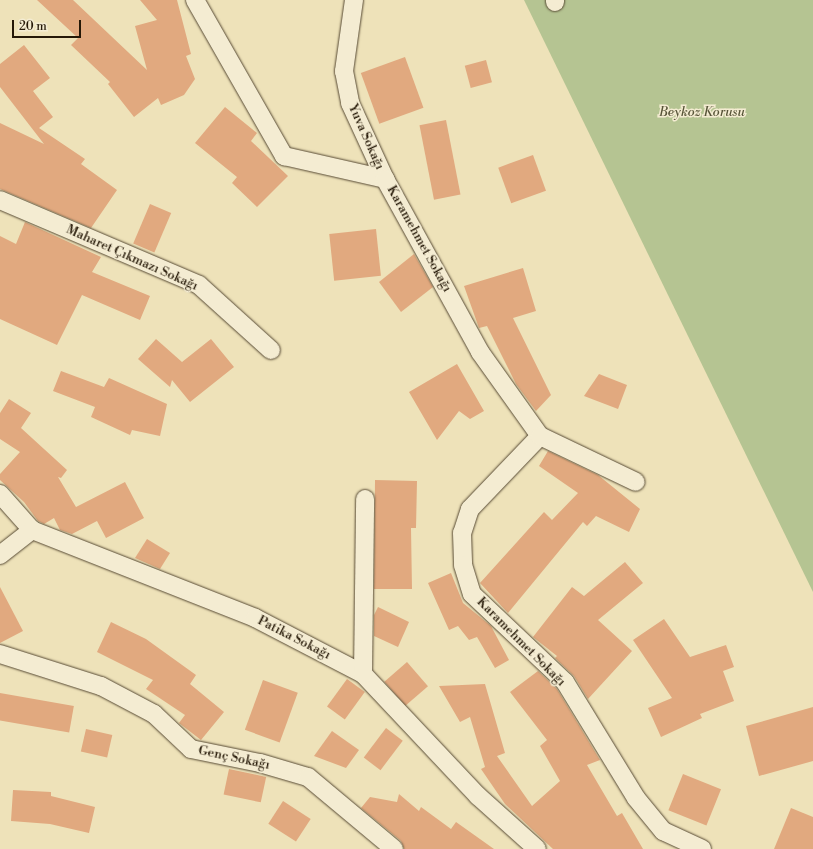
<!DOCTYPE html>
<html>
<head>
<meta charset="utf-8">
<style>
	body { margin:0 }
	#map { position:relative; width:813px; height:849px; overflow:hidden; background:#eee2b9; font-family:"Libre Bodoni",serif }
	div>[style] { position:absolute }
	.green>* { inset:0; background:#b5c492 }
	.building>* { inset:0; background:#e1a97f; transform-origin:0 0 }
	.roads { filter:drop-shadow(0 0 1px #574a34) drop-shadow(0 0 1px #574a34) }
	.minor>* { height:18px; margin:-9px; padding:0 9px; transform-origin:9px; border-radius:9px; background:#f4ecd2 }
	span { translate:-50% -50%; white-space:nowrap; text-align:center; line-height:1.15; -webkit-text-stroke:3px #f4ecd2; paint-order:stroke }
	.park-label { font-size:13px; color:#575438; font-style:italic }
	.street-label { font-size:13px; color:#251807 }
	.scale { position:absolute; left:12px; top:20px; width:69px; height:18px; box-sizing:border-box; border:2px solid #251807; border-top:0; padding-left:5px; font-size:12px; line-height:14px; white-space:nowrap; color:#251807; -webkit-text-stroke:3px #f4ecd2; paint-order:stroke }
</style>
</head>
<body>
<div id="map">
	<div class="green">
		<div style="clip-path:polygon(524px 0,813px 0,813px 592px)"></div>
	</div>
	<div class="building">
		<div style="clip-path:polygon(37px 0,73px 0,147px 70px,135px 26px,157px 20px,140px 0,177px 0,191px 54px,186px 56px,195px 79px,184px 95px,161px 105px,158px 98px,134px 117px,108px 84px,110px 82px,71px 45px,78px 38px)"></div>
		<div style="clip-path:polygon(24px 45px,50px 78px,33px 91px,53px 117px,39px 128px,85px 159px,81px 164px,117px 190px,91px 228px,0 189px,0 123px,44px 144px,0 87px,0 64px)"></div>
		<div style="left:405px;top:57px;width:54px;height:47px;rotate:70deg"></div>
		<div style="left:486px;top:60px;width:23px;height:22px;rotate:75deg"></div>
		<div style="clip-path:polygon(225px 107px,257px 133px,251px 141px,288px 176px,257px 207px,232px 183px,237px 177px,195px 143px)"></div>
		<div style="left:446px;top:120px;width:76px;height:27px;rotate:79deg"></div>
		<div style="left:533px;top:155px;width:38px;height:37px;rotate:70deg"></div>
		<div style="left:150px;top:204px;width:23px;height:43px;rotate:23deg"></div>
		<div style="clip-path:polygon(25px 222px,101px 257px,92px 272px,150px 296px,140px 320px,82px 295px,57px 345px,0 319px,0 236px,16px 244px)"></div>
		<div style="left:376px;top:229px;width:47px;height:47px;rotate:84deg"></div>
		<div style="clip-path:polygon(414px 254px,433px 287px,401px 312px,379px 282px)"></div>
		<div style="clip-path:polygon(523px 268px,536px 311px,513px 318px,551px 395px,536px 411px,516px 384px,487px 326px,479px 328px,464px 286px)"></div>
		<div style="clip-path:polygon(156px 339px,182px 362px,211px 339px,234px 367px,190px 402px,172px 380px,170px 387px,138px 359px)"></div>
		<div style="clip-path:polygon(457px 364px,484px 411px,470px 419px,459px 411px,437px 440px,409px 392px)"></div>
		<div style="clip-path:polygon(61px 371px,104px 387px,109px 378px,167px 404px,160px 436px,132px 430px,130px 435px,91px 417px,95px 407px,53px 391px)"></div>
		<div style="clip-path:polygon(599px 374px,627px 385px,618px 409px,584px 396px)"></div>
		<div style="clip-path:polygon(9px 399px,31px 413px,21px 428px,67px 470px,61px 478px,58px 477px,76px 507px,125px 482px,144px 518px,106px 538px,97px 521px,72px 534px,60px 530px,54px 518px,44px 524px,38px 521px,24px 502px,0 480px,0 474px,20px 452px,0 439px,0 413px)"></div>
		<div style="clip-path:polygon(548px 451px,598px 475px,640px 509px,629px 532px,596px 516px,587px 526px,583px 522px,508px 613px,480px 583px,544px 512px,552px 520px,578px 493px,539px 466px)"></div>
		<div style="clip-path:polygon(375px 480px,417px 481px,416px 528px,411px 528px,412px 589px,374px 589px)"></div>
		<div style="clip-path:polygon(147px 539px,170px 553px,160px 569px,135px 558px)"></div>
		<div style="clip-path:polygon(625px 562px,643px 583px,598px 620px,632px 651px,588px 699px,574px 676px,555px 658px,557px 656px,533px 637px,572px 587px,584px 596px)"></div>
		<div style="clip-path:polygon(451px 573px,463px 603px,491px 626px,509px 660px,495px 668px,477px 637px,469px 640px,458px 626px,449px 630px,428px 583px)"></div>
		<div style="clip-path:polygon(0 587px,23px 631px,0 643px)"></div>
		<div style="clip-path:polygon(378px 607px,409px 622px,398px 647px,374px 636px,374px 615px)"></div>
		<div style="clip-path:polygon(664px 619px,690px 657px,726px 645px,734px 667px,723px 671px,734px 701px,700px 714px,702px 718px,661px 737px,648px 708px,672px 698px,633px 640px)"></div>
		<div style="clip-path:polygon(111px 622px,146px 639px,196px 675px,190px 684px,224px 712px,201px 740px,179px 723px,185px 715px,146px 689px,153px 680px,97px 652px)"></div>
		<div style="left:407px;top:662px;width:32px;height:30px;rotate:49deg"></div>
		<div style="clip-path:polygon(538px 671px,557px 689px,600px 760px,587px 765px,617px 816px,622px 813px,643px 849px,553px 849px,505px 804px,481px 769px,485px 767px,470px 717px,460px 722px,439px 686px,485px 684px,505px 753px,497px 756px,532px 806px,560px 781px,540px 746px,547px 740px,510px 692px)"></div>
		<div style="left:347px;top:679px;width:22px;height:34px;rotate:36deg"></div>
		<div style="left:263px;top:680px;width:37px;height:53px;rotate:20deg"></div>
		<div style="left:0;top:693px;width:75px;height:27px;rotate:10deg"></div>
		<div style="clip-path:polygon(813px 707px,813px 761px,759px 776px,746px 726px)"></div>
		<div style="left:386px;top:728px;width:21px;height:37px;rotate:37deg"></div>
		<div style="left:86px;top:729px;width:27px;height:23px;rotate:13deg"></div>
		<div style="clip-path:polygon(332px 731px,359px 750px,346px 768px,314px 756px)"></div>
		<div style="left:229px;top:769px;width:38px;height:26px;rotate:12deg"></div>
		<div style="left:683px;top:774px;width:41px;height:39px;rotate:22deg"></div>
		<div style="clip-path:polygon(13px 790px,51px 792px,51px 796px,95px 807px,89px 833px,50px 824px,11px 821px)"></div>
		<div style="clip-path:polygon(399px 794px,419px 811px,421px 807px,451px 829px,456px 822px,494px 849px,404px 849px,401px 841px,361px 808px,370px 797px,397px 802px)"></div>
		<div style="left:283px;top:801px;width:33px;height:27px;rotate:33deg"></div>
		<div style="clip-path:polygon(791px 808px,813px 817px,813px 849px,774px 849px)"></div>
	</div>
	<div class="roads">
		<div class="minor">
			<div style="left:195px;top:0;width:180px;rotate:60.3deg"></div>
			<div style="left:284px;top:156px;width:104px;rotate:12.8deg"></div>
			<div style="left:354px;top:0;width:72px;rotate:98deg"></div>
			<div style="left:344px;top:71px;width:33px;rotate:79deg"></div>
			<div style="left:350px;top:103px;width:84px;rotate:65.3deg"></div>
			<div style="left:385px;top:179px;width:197px;rotate:61.2deg"></div>
			<div style="left:480px;top:352px;width:103px;rotate:54.5deg"></div>
			<div style="left:540px;top:436px;width:101px;rotate:133.8deg"></div>
			<div style="left:470px;top:509px;width:25px;rotate:108deg"></div>
			<div style="left:462px;top:533px;width:32px;rotate:88deg"></div>
			<div style="left:463px;top:565px;width:30px;rotate:73deg"></div>
			<div style="left:472px;top:594px;width:128px;rotate:43.4deg"></div>
			<div style="left:565px;top:682px;width:136px;rotate:58.5deg"></div>
			<div style="left:636px;top:798px;width:43px;rotate:50.7deg"></div>
			<div style="left:663px;top:831px;width:43px;rotate:24.8deg"></div>
			<div style="left:555px;top:2px;width:2px;rotate:-90deg"></div>
			<div style="left:0;top:200px;width:216px;rotate:23.1deg"></div>
			<div style="left:199px;top:285px;width:97px;rotate:42.1deg"></div>
			<div style="left:540px;top:436px;width:106px;rotate:25.6deg"></div>
			<div style="left:0;top:494px;width:48px;rotate:48.4deg"></div>
			<div style="left:0;top:555px;width:41px;rotate:-38deg"></div>
			<div style="left:32px;top:530px;width:240px;rotate:21.5deg"></div>
			<div style="left:255px;top:618px;width:122px;rotate:27.4deg"></div>
			<div style="left:363px;top:674px;width:168px;rotate:46.7deg"></div>
			<div style="left:478px;top:796px;width:79px;rotate:41.9deg"></div>
			<div style="left:0;top:654px;width:106px;rotate:17.6deg"></div>
			<div style="left:101px;top:686px;width:60px;rotate:27.8deg"></div>
			<div style="left:154px;top:714px;width:51px;rotate:43.4deg"></div>
			<div style="left:191px;top:749px;width:70px;rotate:11.5deg"></div>
			<div style="left:260px;top:763px;width:50px;rotate:16.3deg"></div>
			<div style="left:308px;top:777px;width:112px;rotate:39.9deg"></div>
			<div style="left:363px;top:674px;width:175px;rotate:-89.3deg"></div>
		</div>
	</div>
	<div class="park-label">
		<span style="left:702px;top:112px">Beykoz Korusu</span>
	</div>
	<div class="street-label">
		<span style="left:366px;top:137px;rotate:66deg">Yuva Sokağı</span>
		<span style="left:419px;top:239px;rotate:61deg">Karamehmet Sokağı</span>
		<span style="left:132px;top:258px;rotate:24deg">Maharet Çıkmazı Sokağı</span>
		<span style="left:294px;top:638px;rotate:27deg">Patika Sokağı</span>
		<span style="left:521px;top:642px;rotate:45deg">Karamehmet Sokağı</span>
		<span style="left:234px;top:758px;rotate:12deg">Genç Sokağı</span>
	</div>
	<div class="scale">20 m</div>
</div>
</body>
</html>
